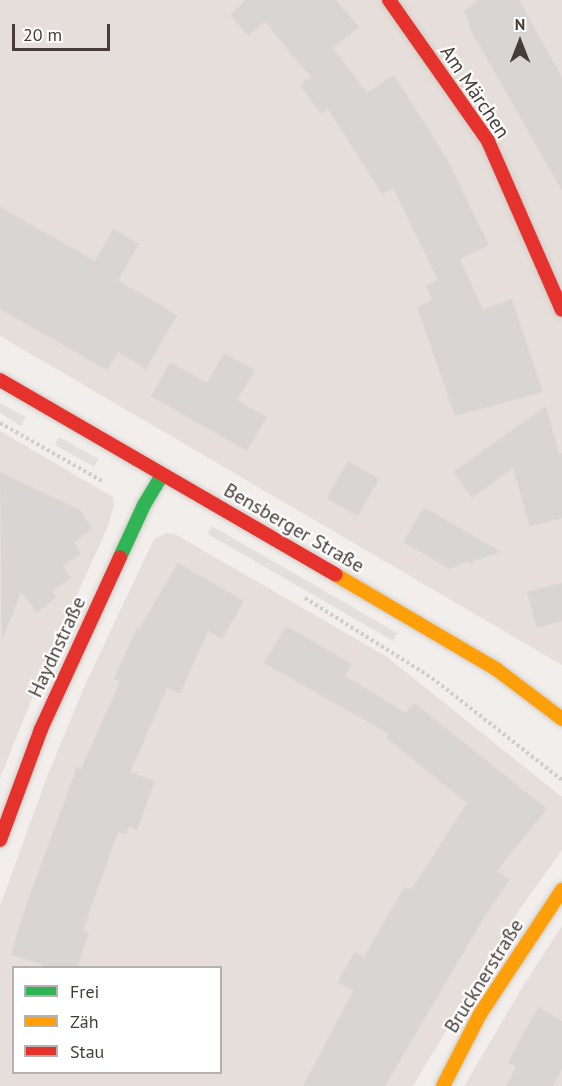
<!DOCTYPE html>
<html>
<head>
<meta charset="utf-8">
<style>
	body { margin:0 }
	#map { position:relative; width:562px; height:1086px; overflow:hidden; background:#f1eeec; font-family:"PT Sans",sans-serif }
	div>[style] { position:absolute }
	.residential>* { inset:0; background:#e5deda }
	.parking>* { inset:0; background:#e3dfdd; transform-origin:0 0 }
	.building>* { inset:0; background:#d9d5d3; transform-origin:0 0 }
	.path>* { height:4px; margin-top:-2px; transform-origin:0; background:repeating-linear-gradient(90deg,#d1cdcb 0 3px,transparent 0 6px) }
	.roads { filter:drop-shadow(0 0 2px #d1cbc5) drop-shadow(0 0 2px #d1cbc5) }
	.fast>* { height:14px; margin:-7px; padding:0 7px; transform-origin:7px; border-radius:7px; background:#30b455 }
	.slow>* { height:14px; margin:-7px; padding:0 7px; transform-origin:7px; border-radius:7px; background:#ff9f0a }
	.jam>* { height:14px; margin:-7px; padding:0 7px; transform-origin:7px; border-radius:7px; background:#e5322d }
	span { translate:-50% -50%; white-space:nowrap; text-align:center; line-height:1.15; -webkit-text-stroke:4.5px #fff; paint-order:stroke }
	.street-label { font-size:20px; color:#473d38 }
	.legend { position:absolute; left:12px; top:966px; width:210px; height:108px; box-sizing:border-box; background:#fff; border:2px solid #b5b1af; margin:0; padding:8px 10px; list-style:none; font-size:18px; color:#473d38 }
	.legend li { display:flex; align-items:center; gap:12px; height:30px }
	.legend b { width:30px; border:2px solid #b5b1af }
	.north { position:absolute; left:490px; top:12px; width:60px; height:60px; -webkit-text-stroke:4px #fff; paint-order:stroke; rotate:0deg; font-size:16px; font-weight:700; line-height:24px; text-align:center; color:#473d38 }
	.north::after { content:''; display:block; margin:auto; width:21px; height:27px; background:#473d38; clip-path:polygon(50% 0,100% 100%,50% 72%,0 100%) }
	.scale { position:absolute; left:12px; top:24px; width:98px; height:27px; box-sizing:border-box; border:3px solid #473d38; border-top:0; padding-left:8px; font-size:18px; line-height:21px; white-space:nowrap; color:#473d38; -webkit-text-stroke:4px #fff; paint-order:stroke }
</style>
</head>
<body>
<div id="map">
	<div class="residential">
		<div style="clip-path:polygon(0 0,562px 0,562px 665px,0 336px)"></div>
		<div style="clip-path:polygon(0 431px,113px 497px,114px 505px,108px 526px,43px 671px,0 778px)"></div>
		<div style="clip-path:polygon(evenodd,167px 533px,175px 534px,387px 657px,562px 797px,562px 850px,517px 913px,413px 1086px,0 1086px,0 906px,47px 777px,85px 685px,154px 539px,167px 533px,14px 968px,220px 968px,220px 1072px,14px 1072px,14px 968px)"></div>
		<div style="clip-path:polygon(562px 926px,562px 1086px,464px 1086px,528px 978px)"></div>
	</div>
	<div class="parking">
		<div style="clip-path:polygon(0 403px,26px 417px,21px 426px,0 413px)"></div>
		<div style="left:59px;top:437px;width:45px;height:9px;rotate:29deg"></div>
		<div style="left:212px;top:526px;width:214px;height:9px;rotate:30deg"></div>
	</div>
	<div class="building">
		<div style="clip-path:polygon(246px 0,336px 0,359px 27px,333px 48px,367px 93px,394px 75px,447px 159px,489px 245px,460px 259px,483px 310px,512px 299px,543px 392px,455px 416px,417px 307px,432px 300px,426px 285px,438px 280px,393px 188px,382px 194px,328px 109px,321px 114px,300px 85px,311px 77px,265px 22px,248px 36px,230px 15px)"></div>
		<div style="clip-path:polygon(478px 0,519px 0,562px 77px,562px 191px,469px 27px,471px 25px,464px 12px)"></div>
		<div style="clip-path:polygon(0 207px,95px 261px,113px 229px,139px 244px,118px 280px,177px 315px,146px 369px,118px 352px,107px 370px,0 309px)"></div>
		<div style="clip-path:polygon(224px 353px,255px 370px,237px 400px,267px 417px,247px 451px,151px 396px,170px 362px,207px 383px)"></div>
		<div style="clip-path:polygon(546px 406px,559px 453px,562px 453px,562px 518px,530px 527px,513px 468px,472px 498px,453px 472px)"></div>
		<div style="left:348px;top:461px;width:36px;height:43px;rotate:30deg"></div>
		<div style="clip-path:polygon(0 472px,80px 510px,92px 529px,74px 542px,81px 554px,63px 566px,71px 578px,52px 591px,57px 597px,37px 613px,21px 592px,2px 641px)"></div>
		<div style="clip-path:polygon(424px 507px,501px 552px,474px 561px,472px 565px,467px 561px,450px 569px,403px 542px)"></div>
		<div style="clip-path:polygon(178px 563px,244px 601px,222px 639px,208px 631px,180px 694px,167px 688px,130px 772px,155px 781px,137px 830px,129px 827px,126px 834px,118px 832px,83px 930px,89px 932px,77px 968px,51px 968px,11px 954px,23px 914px,77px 767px,81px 769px,120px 682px,114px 679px,137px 628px,139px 629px)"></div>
		<div style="clip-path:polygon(562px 583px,562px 621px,537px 628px,527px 592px)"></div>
		<div style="clip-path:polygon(286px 626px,352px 664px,345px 676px,406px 713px,414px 703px,547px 809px,497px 871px,510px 880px,486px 914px,385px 1086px,303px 1086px,353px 991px,338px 982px,344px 970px,355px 952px,364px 957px,405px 886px,411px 890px,467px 803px,386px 738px,389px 734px,264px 663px)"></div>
		<div style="clip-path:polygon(538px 1007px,562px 1021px,562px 1069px,553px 1086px,506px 1086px,516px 1067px,508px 1062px)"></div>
	</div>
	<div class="path">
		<div style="left:0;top:423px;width:120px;rotate:29.6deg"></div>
		<div style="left:305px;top:598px;width:150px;rotate:32.2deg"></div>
		<div style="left:432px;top:678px;width:165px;rotate:38.1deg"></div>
	</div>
	<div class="roads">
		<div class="fast">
			<div style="left:120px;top:557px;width:57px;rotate:-65.2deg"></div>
			<div style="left:144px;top:505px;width:35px;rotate:-59deg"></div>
		</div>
		<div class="slow">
			<div style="left:336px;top:575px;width:186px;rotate:30.4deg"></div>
			<div style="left:496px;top:669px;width:83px;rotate:37.1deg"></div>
			<div style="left:443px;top:1086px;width:81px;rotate:-62.8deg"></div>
			<div style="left:480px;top:1014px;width:149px;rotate:-56.5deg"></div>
		</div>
		<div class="jam">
			<div style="left:389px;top:0;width:172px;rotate:54.9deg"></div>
			<div style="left:488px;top:141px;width:184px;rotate:66.4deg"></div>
			<div style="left:0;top:380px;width:388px;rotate:30.1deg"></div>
			<div style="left:0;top:840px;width:118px;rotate:-69.7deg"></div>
			<div style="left:41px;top:729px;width:189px;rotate:-65.3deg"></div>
		</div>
	</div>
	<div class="street-label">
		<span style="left:475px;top:92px;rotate:56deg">Am Märchen</span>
		<span style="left:294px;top:528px;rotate:30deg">Bensberger Straße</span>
		<span style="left:57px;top:647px;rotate:-65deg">Haydnstraße</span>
		<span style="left:484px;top:976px;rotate:-58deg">Brucknerstraße</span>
	</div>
	<ul class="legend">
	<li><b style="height:8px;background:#30b455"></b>Frei</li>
	<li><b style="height:8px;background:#ff9f0a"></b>Zäh</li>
	<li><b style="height:8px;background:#e5322d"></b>Stau</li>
	</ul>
	<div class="north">N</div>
	<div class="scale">20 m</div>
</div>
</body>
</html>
